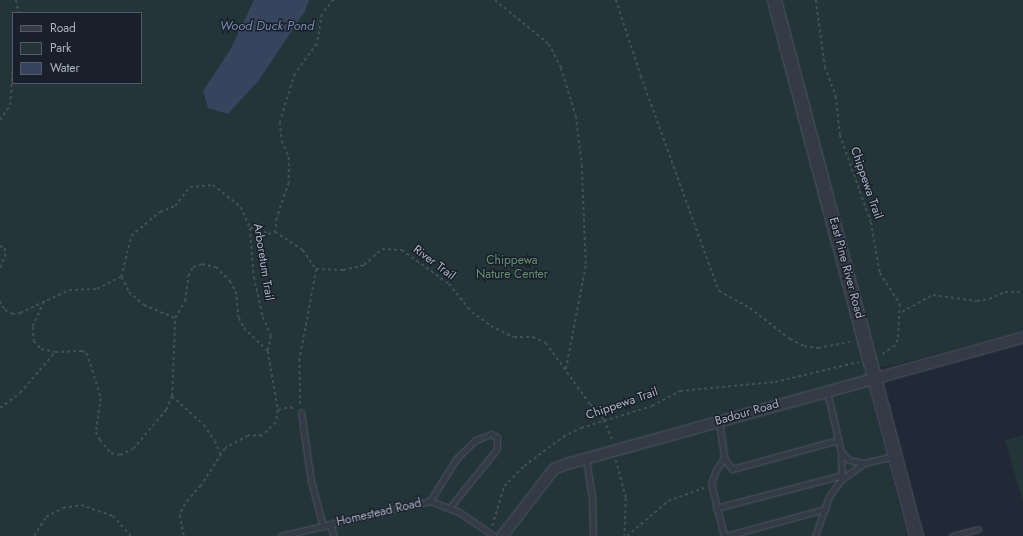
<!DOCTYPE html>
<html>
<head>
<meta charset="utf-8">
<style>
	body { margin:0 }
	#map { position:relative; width:1023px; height:536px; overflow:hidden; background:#212836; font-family:Jost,sans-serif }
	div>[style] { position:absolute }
	.green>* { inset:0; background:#233538 }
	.water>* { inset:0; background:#36445e }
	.path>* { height:1.5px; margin-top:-0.75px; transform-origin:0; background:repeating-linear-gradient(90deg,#405054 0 3px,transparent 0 6px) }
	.roads { filter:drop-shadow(0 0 1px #4e5561) drop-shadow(0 0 1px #4e5561) }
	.service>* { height:5px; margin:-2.5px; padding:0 2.5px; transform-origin:2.5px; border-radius:2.5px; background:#343a46 }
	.minor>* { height:10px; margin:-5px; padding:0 5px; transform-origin:5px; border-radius:5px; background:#343a46 }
	.tertiary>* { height:13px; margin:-6.5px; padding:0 6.5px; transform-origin:6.5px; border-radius:6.5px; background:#343a46 }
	span { translate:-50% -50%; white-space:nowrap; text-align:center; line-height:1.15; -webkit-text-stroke:3px #191f2b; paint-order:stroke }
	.street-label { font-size:12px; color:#aeb5c3 }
	.park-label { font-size:12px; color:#679274 }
	.water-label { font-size:13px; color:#7789aa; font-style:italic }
	.legend { position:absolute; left:12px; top:12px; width:130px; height:72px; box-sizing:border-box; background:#191f2b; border:1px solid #555b68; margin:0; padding:5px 7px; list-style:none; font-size:12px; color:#aeb5c3 }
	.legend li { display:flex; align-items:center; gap:8px; height:20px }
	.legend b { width:20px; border:1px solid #555b68 }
</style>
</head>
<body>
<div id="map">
	<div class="green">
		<div style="clip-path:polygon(evenodd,0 0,1023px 0,1023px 331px,894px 365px,864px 369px,907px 536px,0 536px,0 0,13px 13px,141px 13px,141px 83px,13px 83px,13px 13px)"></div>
		<div style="clip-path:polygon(1023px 435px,1023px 503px,1005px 440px)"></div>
	</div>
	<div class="water">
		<div style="clip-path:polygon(254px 0,309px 0,305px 11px,259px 80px,228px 114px,208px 108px,203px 91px,230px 50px)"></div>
	</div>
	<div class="path">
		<div style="left:16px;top:0;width:13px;rotate:77deg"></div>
		<div style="left:334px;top:0;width:18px;rotate:131deg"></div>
		<div style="left:322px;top:14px;width:30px;rotate:99deg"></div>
		<div style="left:317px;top:44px;width:37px;rotate:126deg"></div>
		<div style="left:295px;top:74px;width:50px;rotate:107.4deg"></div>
		<div style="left:280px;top:122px;width:19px;rotate:84deg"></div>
		<div style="left:282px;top:141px;width:17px;rotate:66deg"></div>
		<div style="left:289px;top:157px;width:26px;rotate:90deg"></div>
		<div style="left:289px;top:183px;width:37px;rotate:109deg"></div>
		<div style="left:277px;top:218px;width:14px;rotate:98deg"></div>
		<div style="left:275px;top:232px;width:33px;rotate:33deg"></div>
		<div style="left:303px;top:250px;width:23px;rotate:56deg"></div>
		<div style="left:316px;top:269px;width:27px;rotate:2deg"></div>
		<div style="left:343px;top:270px;width:22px;rotate:-13deg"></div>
		<div style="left:364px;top:265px;width:24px;rotate:-42deg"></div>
		<div style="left:382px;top:249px;width:20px;rotate:3deg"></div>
		<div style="left:402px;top:250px;width:58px;rotate:35.9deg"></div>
		<div style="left:449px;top:284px;width:36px;rotate:51deg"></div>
		<div style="left:472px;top:312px;width:24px;rotate:36deg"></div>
		<div style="left:491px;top:326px;width:25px;rotate:26deg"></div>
		<div style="left:514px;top:337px;width:19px"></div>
		<div style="left:533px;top:337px;width:14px;rotate:25deg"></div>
		<div style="left:546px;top:343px;width:75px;rotate:54.2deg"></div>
		<div style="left:590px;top:404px;width:21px;rotate:49deg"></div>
		<div style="left:604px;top:420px;width:23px;rotate:67deg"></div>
		<div style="left:495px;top:0;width:70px;rotate:39.2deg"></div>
		<div style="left:549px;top:44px;width:27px;rotate:63deg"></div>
		<div style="left:561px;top:68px;width:50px;rotate:72.6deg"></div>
		<div style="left:576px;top:116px;width:49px;rotate:83deg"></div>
		<div style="left:582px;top:165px;width:101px;rotate:87.7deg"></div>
		<div style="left:586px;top:266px;width:106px;rotate:100.9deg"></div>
		<div style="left:616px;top:0;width:80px;rotate:71.8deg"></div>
		<div style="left:641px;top:76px;width:229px;rotate:70.1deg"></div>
		<div style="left:719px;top:291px;width:35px;rotate:29deg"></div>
		<div style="left:750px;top:308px;width:51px;rotate:37.8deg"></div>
		<div style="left:790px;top:339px;width:16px;rotate:27deg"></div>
		<div style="left:804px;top:346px;width:14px;rotate:8deg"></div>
		<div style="left:818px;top:348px;width:36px;rotate:-11deg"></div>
		<div style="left:816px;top:0;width:68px;rotate:82.3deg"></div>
		<div style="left:825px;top:67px;width:31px;rotate:69deg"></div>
		<div style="left:836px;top:96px;width:39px;rotate:84deg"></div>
		<div style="left:840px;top:135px;width:92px;rotate:70.4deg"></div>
		<div style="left:871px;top:222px;width:52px;rotate:80deg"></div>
		<div style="left:880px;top:273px;width:37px;rotate:57deg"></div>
		<div style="left:900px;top:304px;width:36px;rotate:93deg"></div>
		<div style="left:898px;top:340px;width:7px;rotate:117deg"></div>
		<div style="left:895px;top:346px;width:18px;rotate:146deg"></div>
		<div style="left:0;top:120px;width:18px;rotate:-56deg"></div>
		<div style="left:10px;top:105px;width:39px;rotate:-86deg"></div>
		<div style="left:250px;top:228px;width:9px"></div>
		<div style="left:259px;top:228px;width:11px;rotate:34deg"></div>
		<div style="left:268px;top:234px;width:7px;rotate:-16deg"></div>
		<div style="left:0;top:246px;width:5px;rotate:22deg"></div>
		<div style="left:5px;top:248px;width:6px;rotate:81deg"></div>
		<div style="left:6px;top:254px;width:17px;rotate:111deg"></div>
		<div style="left:122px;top:277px;width:17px;rotate:65deg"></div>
		<div style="left:129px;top:292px;width:20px;rotate:41deg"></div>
		<div style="left:144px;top:305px;width:34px;rotate:23deg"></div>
		<div style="left:0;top:301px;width:10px;rotate:61deg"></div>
		<div style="left:5px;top:310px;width:8px;rotate:30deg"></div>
		<div style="left:12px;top:314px;width:8px;rotate:-7deg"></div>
		<div style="left:20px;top:313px;width:54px;rotate:-25.1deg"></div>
		<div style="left:69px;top:290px;width:28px;rotate:-2deg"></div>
		<div style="left:97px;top:289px;width:27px;rotate:-27deg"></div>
		<div style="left:121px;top:277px;width:42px;rotate:-76.3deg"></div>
		<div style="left:131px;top:236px;width:38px;rotate:-40deg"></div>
		<div style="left:160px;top:212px;width:16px;rotate:-22deg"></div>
		<div style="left:175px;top:206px;width:24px;rotate:-52deg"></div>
		<div style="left:190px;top:187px;width:23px;rotate:-5deg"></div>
		<div style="left:213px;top:185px;width:36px;rotate:38deg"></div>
		<div style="left:241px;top:207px;width:23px;rotate:67deg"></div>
		<div style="left:250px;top:228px;width:49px;rotate:85.3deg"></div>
		<div style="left:254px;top:277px;width:41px;rotate:77.3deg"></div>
		<div style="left:263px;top:317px;width:21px;rotate:67deg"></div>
		<div style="left:271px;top:336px;width:15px;rotate:101deg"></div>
		<div style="left:268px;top:351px;width:60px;rotate:80.4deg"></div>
		<div style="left:278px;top:410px;width:13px;rotate:99deg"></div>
		<div style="left:276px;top:423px;width:19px;rotate:137deg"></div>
		<div style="left:262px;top:436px;width:14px;rotate:180deg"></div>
		<div style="left:248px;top:436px;width:26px;rotate:151deg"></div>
		<div style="left:225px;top:449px;width:44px;rotate:123deg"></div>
		<div style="left:201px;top:486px;width:24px;rotate:132deg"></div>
		<div style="left:185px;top:504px;width:12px;rotate:114deg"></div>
		<div style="left:180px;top:515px;width:21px;rotate:79deg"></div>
		<div style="left:44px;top:302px;width:27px;rotate:114deg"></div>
		<div style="left:33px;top:327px;width:14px;rotate:86deg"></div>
		<div style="left:34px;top:341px;width:11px;rotate:49deg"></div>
		<div style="left:41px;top:349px;width:14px;rotate:12deg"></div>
		<div style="left:902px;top:312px;width:35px;rotate:-29deg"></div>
		<div style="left:933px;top:295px;width:44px;rotate:7.8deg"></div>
		<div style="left:977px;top:301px;width:12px;rotate:-9deg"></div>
		<div style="left:989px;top:299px;width:17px;rotate:-24deg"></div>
		<div style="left:1005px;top:292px;width:18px"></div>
		<div style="left:172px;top:396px;width:43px;rotate:42.2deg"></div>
		<div style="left:204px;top:425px;width:19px;rotate:55deg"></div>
		<div style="left:215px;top:441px;width:15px;rotate:67deg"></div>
		<div style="left:300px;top:404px;width:43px;rotate:-91.3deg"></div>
		<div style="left:299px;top:361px;width:94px;rotate:-79.5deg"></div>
		<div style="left:0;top:408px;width:25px;rotate:-37deg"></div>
		<div style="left:20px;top:393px;width:54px;rotate:-49.5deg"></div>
		<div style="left:55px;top:352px;width:27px;rotate:-2deg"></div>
		<div style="left:82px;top:351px;width:5px;rotate:22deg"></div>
		<div style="left:87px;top:353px;width:47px;rotate:72.7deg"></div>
		<div style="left:101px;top:398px;width:34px;rotate:98deg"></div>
		<div style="left:96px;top:432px;width:9px;rotate:63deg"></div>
		<div style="left:100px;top:440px;width:17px;rotate:50deg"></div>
		<div style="left:111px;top:453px;width:9px;rotate:13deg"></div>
		<div style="left:120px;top:455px;width:14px;rotate:-25deg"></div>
		<div style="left:133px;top:449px;width:51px;rotate:-49.8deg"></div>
		<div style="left:166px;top:410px;width:15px;rotate:-67deg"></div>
		<div style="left:172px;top:396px;width:78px;rotate:-87.8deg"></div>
		<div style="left:175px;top:318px;width:20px;rotate:-60deg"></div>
		<div style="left:185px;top:301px;width:25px;rotate:-83deg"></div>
		<div style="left:188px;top:276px;width:10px;rotate:-61deg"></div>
		<div style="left:193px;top:267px;width:9px;rotate:-18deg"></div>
		<div style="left:202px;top:264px;width:14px;rotate:12deg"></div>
		<div style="left:216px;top:267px;width:20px;rotate:45deg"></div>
		<div style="left:230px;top:281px;width:12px;rotate:59deg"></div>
		<div style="left:236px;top:291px;width:27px;rotate:84deg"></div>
		<div style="left:239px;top:318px;width:11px;rotate:63deg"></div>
		<div style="left:244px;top:328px;width:33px;rotate:44deg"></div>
		<div style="left:278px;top:410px;width:12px;rotate:-14deg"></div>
		<div style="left:290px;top:407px;width:5px;rotate:22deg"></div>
		<div style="left:616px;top:460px;width:39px;rotate:75deg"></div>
		<div style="left:626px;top:498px;width:38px;rotate:92deg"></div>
		<div style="left:492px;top:526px;width:42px;rotate:-73.3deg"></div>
		<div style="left:504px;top:486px;width:28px;rotate:-45deg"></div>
		<div style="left:524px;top:466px;width:49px;rotate:-36.6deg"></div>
		<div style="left:563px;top:437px;width:20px;rotate:-27deg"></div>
		<div style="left:581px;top:428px;width:74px;rotate:-17.2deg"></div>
		<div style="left:652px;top:406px;width:32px;rotate:-28deg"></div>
		<div style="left:680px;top:391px;width:95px;rotate:-5.4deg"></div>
		<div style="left:775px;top:382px;width:86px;rotate:-13.4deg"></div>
		<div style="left:34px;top:536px;width:22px;rotate:-58deg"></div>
		<div style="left:46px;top:517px;width:19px;rotate:-28deg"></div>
		<div style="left:63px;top:508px;width:18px;rotate:-9deg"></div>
		<div style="left:81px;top:505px;width:34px;rotate:19deg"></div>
		<div style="left:113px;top:516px;width:27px;rotate:48deg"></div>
		<div style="left:627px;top:536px;width:54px;rotate:-40.5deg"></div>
		<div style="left:668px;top:501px;width:38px;rotate:-20deg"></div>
	</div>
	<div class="roads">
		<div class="service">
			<div style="left:827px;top:391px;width:63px;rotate:77.1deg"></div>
			<div style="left:841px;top:452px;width:26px;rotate:88deg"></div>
			<div style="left:301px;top:412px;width:70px;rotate:81.8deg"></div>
			<div style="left:311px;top:481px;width:47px;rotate:75.1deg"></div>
			<div style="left:719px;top:421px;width:37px;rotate:82deg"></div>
			<div style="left:724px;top:458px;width:14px;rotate:124deg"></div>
			<div style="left:716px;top:470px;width:15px;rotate:110deg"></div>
			<div style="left:711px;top:484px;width:54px;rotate:76deg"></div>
			<div style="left:841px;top:452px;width:11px;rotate:45deg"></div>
			<div style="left:849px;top:460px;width:14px;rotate:12deg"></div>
			<div style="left:724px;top:458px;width:14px;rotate:54deg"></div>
			<div style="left:732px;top:469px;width:110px;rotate:-15.3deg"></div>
			<div style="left:586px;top:459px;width:36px;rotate:81deg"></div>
			<div style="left:592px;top:495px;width:41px;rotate:88.6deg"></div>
			<div style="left:430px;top:501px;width:49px;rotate:-58.2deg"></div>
			<div style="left:456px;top:459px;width:28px;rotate:-44deg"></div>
			<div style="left:476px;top:440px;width:16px;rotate:-22deg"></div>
			<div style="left:491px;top:434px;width:7px;rotate:27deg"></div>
			<div style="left:497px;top:437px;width:12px;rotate:90deg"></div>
			<div style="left:497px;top:449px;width:75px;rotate:129deg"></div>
			<div style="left:716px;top:508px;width:131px;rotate:-14.6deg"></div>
			<div style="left:330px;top:524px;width:13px;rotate:72deg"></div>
			<div style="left:280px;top:536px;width:154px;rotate:-13.1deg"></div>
			<div style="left:430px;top:501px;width:31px;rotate:21deg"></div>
			<div style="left:459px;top:512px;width:42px;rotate:34.4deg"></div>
			<div style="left:726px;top:536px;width:103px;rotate:-15.3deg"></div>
			<div style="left:815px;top:536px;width:42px;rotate:-70.7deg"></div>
			<div style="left:829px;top:496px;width:21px;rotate:-53deg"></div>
			<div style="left:842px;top:479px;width:27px;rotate:-36deg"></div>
			<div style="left:864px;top:463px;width:32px;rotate:-13deg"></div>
			<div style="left:952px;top:536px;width:27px;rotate:-15deg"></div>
		</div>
		<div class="minor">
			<div style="left:502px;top:536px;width:85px;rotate:-52.2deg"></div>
			<div style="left:554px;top:469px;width:17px;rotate:-21deg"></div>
			<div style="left:570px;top:463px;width:470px;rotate:-15.5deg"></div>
		</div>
		<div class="tertiary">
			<div style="left:774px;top:0;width:554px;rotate:75.16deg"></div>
		</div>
	</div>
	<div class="street-label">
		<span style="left:866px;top:183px;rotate:71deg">Chippewa Trail</span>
		<span style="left:263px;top:262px;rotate:81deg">Arboretum Trail</span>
		<span style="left:434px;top:263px;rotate:37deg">River Trail</span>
		<span style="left:846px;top:268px;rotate:75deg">East Pine River Road</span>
		<span style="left:622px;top:404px;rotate:-19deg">Chippewa Trail</span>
		<span style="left:747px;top:413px;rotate:-16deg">Badour Road</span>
		<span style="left:379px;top:513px;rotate:-13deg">Homestead Road</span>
	</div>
	<div class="park-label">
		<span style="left:512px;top:268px">Chippewa<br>Nature Center</span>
	</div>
	<div class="water-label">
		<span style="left:267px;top:26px">Wood Duck Pond</span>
	</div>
	<ul class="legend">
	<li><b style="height:5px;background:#343a46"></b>Road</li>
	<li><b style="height:11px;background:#233538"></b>Park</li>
	<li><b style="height:11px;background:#36445e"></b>Water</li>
	</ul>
</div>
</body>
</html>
